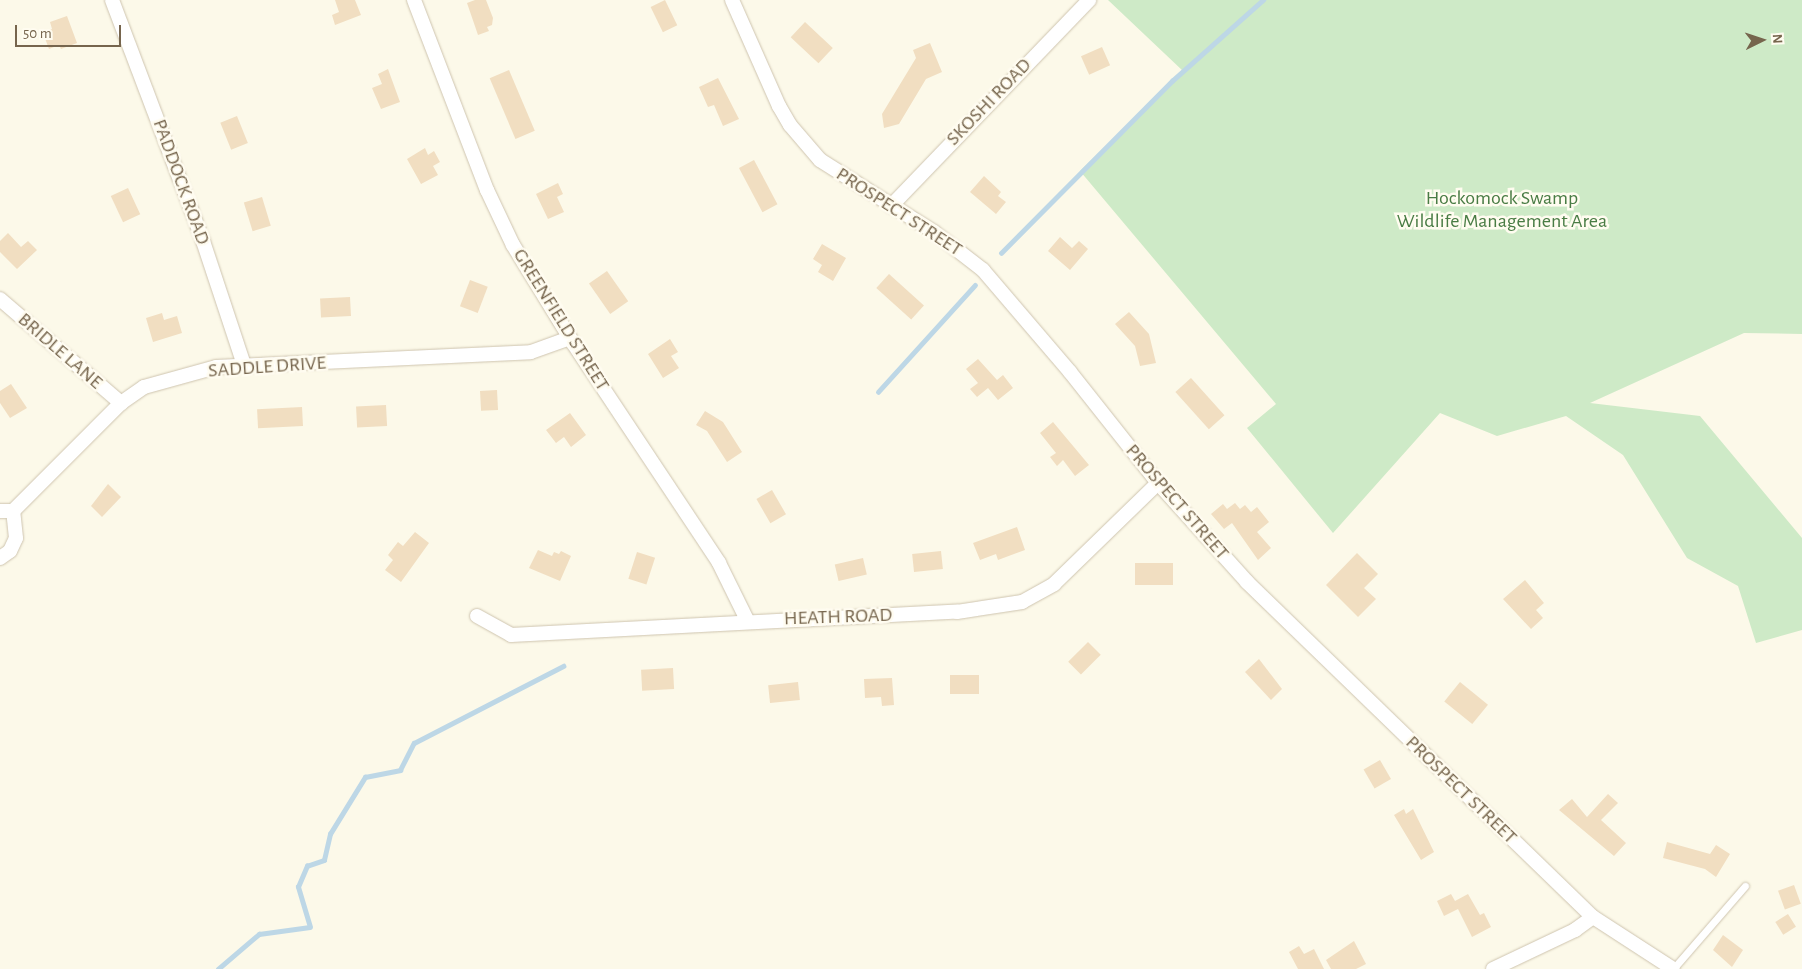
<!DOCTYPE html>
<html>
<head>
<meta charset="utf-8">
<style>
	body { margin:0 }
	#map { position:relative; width:1802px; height:969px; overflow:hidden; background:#fcf9e9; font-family:"Alegreya Sans",sans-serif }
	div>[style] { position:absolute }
	.green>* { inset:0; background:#ceeac7 }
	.stream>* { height:4.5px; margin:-2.25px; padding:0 2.25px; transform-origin:2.25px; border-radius:2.25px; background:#bdd7e6 }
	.building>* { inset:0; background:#f1dec1; transform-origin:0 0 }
	.roads { filter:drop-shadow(0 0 1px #cec4af) drop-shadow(0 0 1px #cec4af) }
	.service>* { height:7px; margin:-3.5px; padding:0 3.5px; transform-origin:3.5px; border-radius:3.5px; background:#fff }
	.minor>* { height:14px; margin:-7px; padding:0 7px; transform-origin:7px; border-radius:7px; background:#fff }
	span { translate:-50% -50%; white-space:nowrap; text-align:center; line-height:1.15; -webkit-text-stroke:5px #fffcf0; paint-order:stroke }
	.street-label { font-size:20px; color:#76654d }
	.park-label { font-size:20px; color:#497c44 }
	.north { position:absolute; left:1737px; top:15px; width:50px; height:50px; -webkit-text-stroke:4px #fffcf0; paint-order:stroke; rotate:86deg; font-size:14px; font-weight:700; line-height:20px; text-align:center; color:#76654d }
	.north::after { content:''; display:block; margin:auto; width:18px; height:22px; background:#76654d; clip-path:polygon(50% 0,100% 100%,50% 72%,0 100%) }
	.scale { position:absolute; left:15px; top:25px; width:106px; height:22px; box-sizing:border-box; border:2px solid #76654d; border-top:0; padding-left:6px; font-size:15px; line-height:18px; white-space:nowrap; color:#76654d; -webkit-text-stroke:4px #fffcf0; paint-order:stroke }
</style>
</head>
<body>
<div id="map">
	<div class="green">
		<div style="clip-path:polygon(1108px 0,1802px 0,1802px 334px,1744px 333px,1590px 403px,1700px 416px,1802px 538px,1802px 630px,1756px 643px,1738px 586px,1687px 558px,1623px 455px,1566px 416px,1497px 436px,1440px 413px,1333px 533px,1247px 428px,1276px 404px,1080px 171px,1183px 71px)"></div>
	</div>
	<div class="stream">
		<div style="left:1001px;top:253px;width:243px;rotate:-45.2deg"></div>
		<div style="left:1172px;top:81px;width:122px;rotate:-41.7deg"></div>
		<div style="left:878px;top:392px;width:144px;rotate:-47.8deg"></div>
		<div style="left:218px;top:969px;width:54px;rotate:-40.5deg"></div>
		<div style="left:259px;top:934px;width:51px;rotate:-7.8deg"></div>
		<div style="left:310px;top:927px;width:42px;rotate:-106.7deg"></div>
		<div style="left:298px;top:887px;width:23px;rotate:-67deg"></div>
		<div style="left:307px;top:866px;width:18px;rotate:-19deg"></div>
		<div style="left:324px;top:860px;width:27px;rotate:-77deg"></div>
		<div style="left:330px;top:834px;width:67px;rotate:-58.4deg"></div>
		<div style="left:365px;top:777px;width:36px;rotate:-11deg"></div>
		<div style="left:400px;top:770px;width:30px;rotate:-63deg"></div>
		<div style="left:414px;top:743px;width:168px;rotate:-27.3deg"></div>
	</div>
	<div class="building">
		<div style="clip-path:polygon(335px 0,355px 0,361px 15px,335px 25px,332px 15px,339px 12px)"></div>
		<div style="clip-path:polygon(475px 0,486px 0,493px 18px,492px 25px,487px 27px,489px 31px,478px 35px,467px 3px)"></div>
		<div style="left:665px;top:0;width:28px;height:16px;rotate:64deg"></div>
		<div style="clip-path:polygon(67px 16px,77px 43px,61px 49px,59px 45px,49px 49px,43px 33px,52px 29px,50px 22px)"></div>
		<div style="left:805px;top:22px;width:38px;height:21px;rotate:43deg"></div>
		<div style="clip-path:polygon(930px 43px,942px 72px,926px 79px,899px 124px,884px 128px,882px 114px,916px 58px,913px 50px)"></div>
		<div style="left:1102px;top:47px;width:20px;height:23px;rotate:66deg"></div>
		<div style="clip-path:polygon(388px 69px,400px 102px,381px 109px,372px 88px,382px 84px,378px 74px)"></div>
		<div style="left:509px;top:70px;width:66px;height:21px;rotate:67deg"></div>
		<div style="clip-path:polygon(718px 78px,739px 119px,723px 126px,714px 105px,708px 107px,699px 87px)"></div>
		<div style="left:237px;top:116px;width:29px;height:18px;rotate:68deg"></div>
		<div style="clip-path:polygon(425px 148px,428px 155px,434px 151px,440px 162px,433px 166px,438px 175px,421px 184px,407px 159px)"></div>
		<div style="left:754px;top:160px;width:50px;height:17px;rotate:62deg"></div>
		<div style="clip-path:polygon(984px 176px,1001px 192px,998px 196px,1006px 202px,996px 214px,970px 192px)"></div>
		<div style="clip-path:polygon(558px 183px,563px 194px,557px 197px,564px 212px,548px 219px,536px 194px)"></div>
		<div style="left:128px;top:188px;width:29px;height:19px;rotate:65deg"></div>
		<div style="left:262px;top:197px;width:30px;height:19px;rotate:73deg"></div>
		<div style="clip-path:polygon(8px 233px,21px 247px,28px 241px,37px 250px,17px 269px,0 252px,0 241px)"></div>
		<div style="clip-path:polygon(1060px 237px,1072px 248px,1079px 241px,1088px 249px,1070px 270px,1048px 251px)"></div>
		<div style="clip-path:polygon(822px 244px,846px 258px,833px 281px,818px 272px,822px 265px,813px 259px)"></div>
		<div style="left:607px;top:271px;width:37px;height:22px;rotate:55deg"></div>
		<div style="left:889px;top:274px;width:47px;height:19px;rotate:42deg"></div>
		<div style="left:470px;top:280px;width:19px;height:28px;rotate:21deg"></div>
		<div style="left:350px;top:297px;width:19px;height:30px;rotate:87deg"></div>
		<div style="clip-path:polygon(1129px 312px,1149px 334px,1156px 363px,1140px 366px,1135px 346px,1115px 324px)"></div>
		<div style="clip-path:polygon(162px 313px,164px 320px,177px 316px,182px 333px,153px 342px,146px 318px)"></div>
		<div style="clip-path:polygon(670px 339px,678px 352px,671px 356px,679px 368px,663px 378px,648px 354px)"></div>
		<div style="clip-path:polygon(978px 359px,997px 380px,1003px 375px,1013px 388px,998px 400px,988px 388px,977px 397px,970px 389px,978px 383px,966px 369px)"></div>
		<div style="left:1191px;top:378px;width:50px;height:21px;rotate:48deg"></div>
		<div style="clip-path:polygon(11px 384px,27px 408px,10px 418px,0 403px,0 391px)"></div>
		<div style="left:497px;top:390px;width:20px;height:17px;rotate:87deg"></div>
		<div style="left:386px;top:405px;width:21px;height:30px;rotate:87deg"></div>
		<div style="left:302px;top:407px;width:19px;height:45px;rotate:87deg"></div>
		<div style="clip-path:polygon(705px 411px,723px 422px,742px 452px,727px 462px,707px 431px,696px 425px)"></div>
		<div style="clip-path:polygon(570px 413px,586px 435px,571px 447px,564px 437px,556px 443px,546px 430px)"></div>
		<div style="clip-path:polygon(1053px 422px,1089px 465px,1075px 476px,1063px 460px,1057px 466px,1050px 457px,1056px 453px,1040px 433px)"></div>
		<div style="clip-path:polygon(108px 484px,121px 497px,102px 517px,91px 506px)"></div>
		<div style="left:772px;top:490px;width:28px;height:18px;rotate:60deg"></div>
		<div style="clip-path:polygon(1235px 503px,1240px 509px,1245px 505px,1251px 512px,1257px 507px,1269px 522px,1257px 532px,1271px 548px,1258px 560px,1232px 523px,1224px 529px,1211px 514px,1223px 504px,1227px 509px)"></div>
		<div style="clip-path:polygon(1017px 527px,1025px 550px,998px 560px,996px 554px,980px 560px,973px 543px)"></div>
		<div style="clip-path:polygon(415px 532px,429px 543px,401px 582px,385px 570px,393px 560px,388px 555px,398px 542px,403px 546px)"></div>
		<div style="clip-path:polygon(538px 550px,552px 556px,554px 552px,559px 554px,561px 551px,571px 556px,560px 581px,529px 568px)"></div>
		<div style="left:941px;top:551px;width:18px;height:29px;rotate:84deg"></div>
		<div style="left:637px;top:552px;width:19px;height:28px;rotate:18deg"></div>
		<div style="clip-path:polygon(1357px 553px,1378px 574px,1364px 588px,1376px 599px,1358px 617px,1326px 585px)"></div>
		<div style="left:863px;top:558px;width:17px;height:29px;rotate:77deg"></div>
		<div style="left:1173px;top:563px;width:22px;height:38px;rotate:90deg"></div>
		<div style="clip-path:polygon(1525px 580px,1544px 603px,1536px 610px,1543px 618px,1531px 629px,1503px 599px)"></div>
		<div style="left:1088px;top:642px;width:18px;height:28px;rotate:45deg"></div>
		<div style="clip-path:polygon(1259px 659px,1282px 689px,1271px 700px,1245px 672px)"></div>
		<div style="left:673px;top:668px;width:21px;height:32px;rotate:87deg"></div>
		<div style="left:950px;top:675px;width:29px;height:19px"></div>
		<div style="clip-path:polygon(892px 678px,894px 705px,882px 706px,881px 697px,865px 698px,864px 679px)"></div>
		<div style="left:798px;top:682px;width:18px;height:30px;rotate:84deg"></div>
		<div style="left:1460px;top:682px;width:36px;height:25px;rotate:39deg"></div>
		<div style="left:1380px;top:760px;width:22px;height:19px;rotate:60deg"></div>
		<div style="clip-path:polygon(1608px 794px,1618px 803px,1601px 820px,1626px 843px,1614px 856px,1559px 810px,1572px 799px,1587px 817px)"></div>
		<div style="clip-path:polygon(1404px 809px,1406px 814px,1413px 809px,1434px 852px,1421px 860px,1394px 815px)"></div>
		<div style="clip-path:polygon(1667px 842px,1710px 854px,1716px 845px,1730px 854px,1716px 877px,1705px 869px,1663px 858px)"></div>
		<div style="left:1794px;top:885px;width:20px;height:17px;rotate:70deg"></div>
		<div style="clip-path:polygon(1451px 894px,1455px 901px,1468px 894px,1480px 915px,1484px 913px,1491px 927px,1472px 937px,1458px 909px,1444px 916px,1437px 901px)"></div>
		<div style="left:1788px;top:914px;width:15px;height:15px;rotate:58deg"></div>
		<div style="clip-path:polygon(1723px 935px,1743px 950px,1732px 967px,1713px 950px)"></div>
		<div style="clip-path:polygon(1354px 941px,1366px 964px,1356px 969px,1331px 969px,1326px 960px)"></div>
		<div style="clip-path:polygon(1299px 946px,1304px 954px,1314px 949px,1324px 969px,1298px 969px,1289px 952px)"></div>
	</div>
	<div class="roads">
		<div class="service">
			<div style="left:1673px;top:969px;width:110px;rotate:-49.1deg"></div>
		</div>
		<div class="minor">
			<div style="left:112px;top:0;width:258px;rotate:69.3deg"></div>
			<div style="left:203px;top:241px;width:131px;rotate:71.7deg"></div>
			<div style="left:414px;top:0;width:204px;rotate:69deg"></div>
			<div style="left:487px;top:190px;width:61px;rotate:64.7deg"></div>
			<div style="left:513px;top:245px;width:115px;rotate:58.5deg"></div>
			<div style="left:573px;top:343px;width:264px;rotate:56.4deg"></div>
			<div style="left:719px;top:563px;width:64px;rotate:63.8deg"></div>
			<div style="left:732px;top:0;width:116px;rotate:66.1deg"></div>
			<div style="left:779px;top:106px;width:22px;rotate:60deg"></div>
			<div style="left:790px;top:125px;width:46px;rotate:49.4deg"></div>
			<div style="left:820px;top:160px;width:135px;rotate:32.3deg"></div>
			<div style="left:934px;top:232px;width:62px;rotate:37.8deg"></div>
			<div style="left:983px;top:270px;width:134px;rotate:49.5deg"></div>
			<div style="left:1070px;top:372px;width:142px;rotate:51.6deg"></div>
			<div style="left:1158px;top:483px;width:133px;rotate:48deg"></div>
			<div style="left:1247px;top:582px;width:482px;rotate:44.1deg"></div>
			<div style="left:1593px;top:917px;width:95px;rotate:33deg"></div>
			<div style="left:891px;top:206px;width:286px;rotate:-46.1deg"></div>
			<div style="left:0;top:299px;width:160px;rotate:40.7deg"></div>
			<div style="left:0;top:511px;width:13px"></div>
			<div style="left:13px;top:511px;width:153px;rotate:-45deg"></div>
			<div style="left:121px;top:403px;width:28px;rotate:-35deg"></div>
			<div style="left:144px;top:387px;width:75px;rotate:-15.5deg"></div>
			<div style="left:216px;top:367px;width:315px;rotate:-2.7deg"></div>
			<div style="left:531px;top:352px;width:41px;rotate:-19.7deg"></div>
			<div style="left:0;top:558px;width:12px;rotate:-35deg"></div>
			<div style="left:10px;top:551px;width:14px;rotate:-65deg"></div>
			<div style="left:16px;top:538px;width:27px;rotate:-96deg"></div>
			<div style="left:477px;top:616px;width:39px;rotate:29deg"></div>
			<div style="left:511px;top:635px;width:447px;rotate:-3deg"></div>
			<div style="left:957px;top:612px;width:66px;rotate:-8.7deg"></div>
			<div style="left:1022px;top:602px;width:37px;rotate:-29deg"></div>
			<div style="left:1054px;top:584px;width:145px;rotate:-44.2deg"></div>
			<div style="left:1493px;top:969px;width:91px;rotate:-25.4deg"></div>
			<div style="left:1575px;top:930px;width:22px;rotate:-36deg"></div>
		</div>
	</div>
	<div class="street-label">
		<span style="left:989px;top:102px;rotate:-46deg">SKOSHI ROAD</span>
		<span style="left:181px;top:182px;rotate:70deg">PADDOCK ROAD</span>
		<span style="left:899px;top:212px;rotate:33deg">PROSPECT STREET</span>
		<span style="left:561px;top:320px;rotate:58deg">GREENFIELD STREET</span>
		<span style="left:60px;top:351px;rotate:41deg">BRIDLE LANE</span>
		<span style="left:267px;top:367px;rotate:-4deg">SADDLE DRIVE</span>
		<span style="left:1177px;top:502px;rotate:49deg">PROSPECT STREET</span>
		<span style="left:838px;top:617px;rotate:-2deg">HEATH ROAD</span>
		<span style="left:1461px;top:790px;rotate:44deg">PROSPECT STREET</span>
	</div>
	<div class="park-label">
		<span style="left:1502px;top:210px">Hockomock Swamp<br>Wildlife Management Area</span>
	</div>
	<div class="north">N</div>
	<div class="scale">50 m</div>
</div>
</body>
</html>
